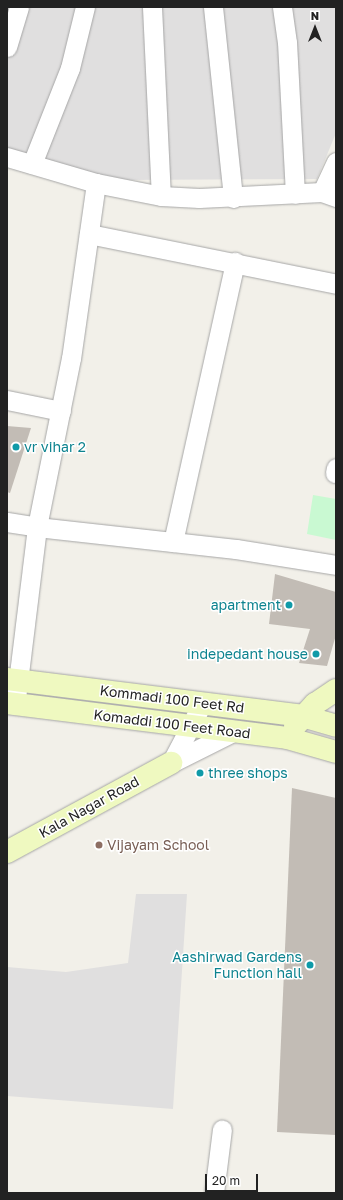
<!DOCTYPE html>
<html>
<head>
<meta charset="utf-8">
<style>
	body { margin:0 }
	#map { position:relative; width:343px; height:1200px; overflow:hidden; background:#f2f0e9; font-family:"Golos Text",sans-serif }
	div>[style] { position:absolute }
	.residential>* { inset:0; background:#e0dfdf }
	.park>* { inset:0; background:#c9f9d2 }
	.building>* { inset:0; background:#c2bcb5 }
	.roads { filter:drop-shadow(0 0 1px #a6a6a6) drop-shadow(0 0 1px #a6a6a6) }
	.street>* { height:19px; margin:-9.5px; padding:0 9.5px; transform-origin:9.5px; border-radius:9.5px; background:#fff }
	.secondary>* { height:22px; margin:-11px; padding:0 11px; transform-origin:11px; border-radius:11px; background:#eff9c0 }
	.dots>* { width:11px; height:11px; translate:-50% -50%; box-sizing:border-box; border:2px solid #fff; border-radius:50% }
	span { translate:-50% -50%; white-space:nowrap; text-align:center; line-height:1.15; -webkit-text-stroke:3px #fff; paint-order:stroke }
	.culture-label { font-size:14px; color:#0d838f }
	.left { translate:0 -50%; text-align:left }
	.right { translate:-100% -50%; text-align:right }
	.street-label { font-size:14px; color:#222 }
	.education-label { font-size:14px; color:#785e54 }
	.frame { position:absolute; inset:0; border:8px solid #222; pointer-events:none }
	.north { position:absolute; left:295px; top:8px; width:40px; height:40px; -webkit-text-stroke:3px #fff; paint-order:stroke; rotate:0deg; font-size:11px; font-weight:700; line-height:16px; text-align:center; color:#222 }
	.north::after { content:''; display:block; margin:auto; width:14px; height:18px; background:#222; clip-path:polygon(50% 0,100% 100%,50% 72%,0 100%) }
	.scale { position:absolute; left:205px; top:1174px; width:53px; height:18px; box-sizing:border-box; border:2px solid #222; border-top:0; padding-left:5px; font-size:12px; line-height:14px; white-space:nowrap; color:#222; -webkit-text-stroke:3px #fff; paint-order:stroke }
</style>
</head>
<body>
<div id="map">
	<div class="residential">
		<div style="clip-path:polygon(7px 7px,336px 7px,336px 133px,317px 179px,117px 180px,7px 148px)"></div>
		<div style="clip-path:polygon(136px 894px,187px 894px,173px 1109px,7px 1096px,7px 967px,66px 972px,128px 963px)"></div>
	</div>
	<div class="park">
		<div style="clip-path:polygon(313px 495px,336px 499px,336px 540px,307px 534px)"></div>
	</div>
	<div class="building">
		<div style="clip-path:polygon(7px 426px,31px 428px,10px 493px,7px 492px)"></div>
		<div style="clip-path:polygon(275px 574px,336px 592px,336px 635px,327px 666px,299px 663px,310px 629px,269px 624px)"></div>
		<div style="clip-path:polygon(292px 788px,336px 798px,336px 1135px,277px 1132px)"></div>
	</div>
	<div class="roads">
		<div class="street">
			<div style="left:152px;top:7px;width:189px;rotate:87.3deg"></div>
			<div style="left:213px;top:7px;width:192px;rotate:84deg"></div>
			<div style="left:282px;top:7px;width:35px;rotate:82deg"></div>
			<div style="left:287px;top:42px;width:152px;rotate:87deg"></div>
			<div style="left:7px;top:47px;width:42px;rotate:-73.3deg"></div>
			<div style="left:7px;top:157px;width:93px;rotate:16.3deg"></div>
			<div style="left:336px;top:162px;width:33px;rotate:115deg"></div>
			<div style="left:322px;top:192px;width:15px;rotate:20deg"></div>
			<div style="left:32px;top:164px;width:103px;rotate:-68.4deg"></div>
			<div style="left:70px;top:68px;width:63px;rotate:-76.2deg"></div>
			<div style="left:322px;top:192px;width:123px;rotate:177.2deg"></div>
			<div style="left:199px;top:198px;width:38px;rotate:-177deg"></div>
			<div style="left:161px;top:196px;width:66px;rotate:-168.7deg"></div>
			<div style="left:96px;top:183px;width:177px;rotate:98.1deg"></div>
			<div style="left:71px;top:358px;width:172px;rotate:101.4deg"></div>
			<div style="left:37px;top:527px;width:200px;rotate:6.3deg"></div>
			<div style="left:236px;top:549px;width:101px;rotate:9.1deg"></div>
			<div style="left:89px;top:234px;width:252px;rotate:11.4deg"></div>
			<div style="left:7px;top:400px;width:55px;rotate:11.5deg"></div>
			<div style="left:335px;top:473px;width:5px;rotate:-79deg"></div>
			<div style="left:7px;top:522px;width:30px;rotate:9deg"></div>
			<div style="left:37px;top:527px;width:179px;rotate:97deg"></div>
			<div style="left:173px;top:542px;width:287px;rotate:-77.5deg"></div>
			<div style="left:171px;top:763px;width:72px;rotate:-26.6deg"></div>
			<div style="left:171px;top:763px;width:69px;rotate:-62.3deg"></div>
			<div style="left:214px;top:1193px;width:64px;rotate:-82.9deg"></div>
		</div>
		<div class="secondary">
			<div style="left:7px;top:679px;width:297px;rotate:7.1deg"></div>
			<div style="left:302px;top:716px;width:35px;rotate:16deg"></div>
			<div style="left:7px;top:703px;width:282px;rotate:7.1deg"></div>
			<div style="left:287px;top:738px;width:51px;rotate:15.9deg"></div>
			<div style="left:295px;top:726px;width:30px;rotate:-48deg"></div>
			<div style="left:315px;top:704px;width:25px;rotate:-34deg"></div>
			<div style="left:7px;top:852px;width:187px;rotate:-28.5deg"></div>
		</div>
	</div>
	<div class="dots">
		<div style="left:16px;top:447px;background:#0f9aa8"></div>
		<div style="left:289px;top:605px;background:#0f9aa8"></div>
		<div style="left:316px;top:654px;background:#0f9aa8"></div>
		<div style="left:200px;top:773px;background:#0f9aa8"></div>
		<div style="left:99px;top:845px;background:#8d6e63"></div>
		<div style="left:310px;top:965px;background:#0f9aa8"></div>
	</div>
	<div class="culture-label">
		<span class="left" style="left:24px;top:447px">vr vihar 2</span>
		<span class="right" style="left:281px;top:605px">apartment</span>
		<span class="right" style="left:308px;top:654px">indepedant house</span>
		<span class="left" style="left:208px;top:773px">three shops</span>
		<span class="right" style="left:302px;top:965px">Aashirwad Gardens<br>Function hall</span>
	</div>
	<div class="street-label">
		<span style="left:172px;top:699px;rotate:7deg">Kommadi 100 Feet Rd</span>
		<span style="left:172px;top:724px;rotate:7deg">Komaddi 100 Feet Road</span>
		<span style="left:89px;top:807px;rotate:-29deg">Kala Nagar Road</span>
	</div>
	<div class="education-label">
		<span class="left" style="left:107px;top:845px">Vijayam School</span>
	</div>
	<div class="frame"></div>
	<div class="north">N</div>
	<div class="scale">20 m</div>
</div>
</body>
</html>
